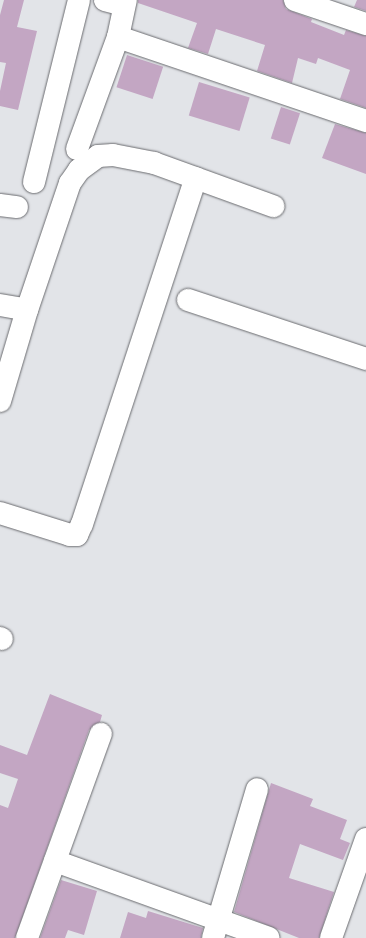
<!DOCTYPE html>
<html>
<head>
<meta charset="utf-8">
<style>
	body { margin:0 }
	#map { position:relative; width:366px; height:938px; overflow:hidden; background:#e2e4e8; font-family:"Titillium Web",sans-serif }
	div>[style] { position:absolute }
	.building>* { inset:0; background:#c3a6c3; transform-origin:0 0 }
	.roads { filter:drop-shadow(0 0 1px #6a6b6f) drop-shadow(0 0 1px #6a6b6f) }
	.minor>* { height:22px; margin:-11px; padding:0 11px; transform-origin:11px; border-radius:11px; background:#fff }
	span { translate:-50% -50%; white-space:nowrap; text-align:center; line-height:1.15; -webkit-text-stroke:3px #fff; paint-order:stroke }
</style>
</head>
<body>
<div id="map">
	<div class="building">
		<div style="clip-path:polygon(4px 0,24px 0,17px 27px,37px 31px,18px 110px,0 106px,0 91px,6px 63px,0 62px,0 15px)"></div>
		<div style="clip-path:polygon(138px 0,283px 0,286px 9px,312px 19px,311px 22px,344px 35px,346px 30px,366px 36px,366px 108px,340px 99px,350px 70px,318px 58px,316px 64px,298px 58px,292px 83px,257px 71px,265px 45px,216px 29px,208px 54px,188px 48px,197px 23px,138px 3px)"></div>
		<div style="clip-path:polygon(357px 0,366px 0,366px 11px,354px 7px)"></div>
		<div style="left:127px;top:55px;width:38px;height:34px;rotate:18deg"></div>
		<div style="left:199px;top:82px;width:53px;height:35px;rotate:17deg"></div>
		<div style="left:281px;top:107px;width:20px;height:33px;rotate:18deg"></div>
		<div style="clip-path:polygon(335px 124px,366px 133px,366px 174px,322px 158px)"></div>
		<div style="clip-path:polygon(50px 694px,102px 715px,100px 722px,89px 730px,15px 938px,0 938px,0 805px,8px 808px,18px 779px,0 773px,0 745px,27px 755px)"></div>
		<div style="clip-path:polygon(271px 783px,313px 799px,310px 806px,347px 820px,340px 839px,350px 843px,343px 860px,300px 844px,289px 878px,334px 892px,319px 938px,299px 938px,234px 912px)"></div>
		<div style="clip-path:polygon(61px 880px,97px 891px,84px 935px,68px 930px,65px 938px,40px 938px)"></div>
		<div style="clip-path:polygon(148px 911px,203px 928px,201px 938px,120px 938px,128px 912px,146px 918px)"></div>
	</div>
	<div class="roads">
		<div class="minor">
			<div style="left:105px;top:0;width:20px;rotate:15deg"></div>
			<div style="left:295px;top:0;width:75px;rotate:18.7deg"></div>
			<div style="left:118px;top:37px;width:262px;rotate:18.7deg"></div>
			<div style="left:77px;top:149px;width:119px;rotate:-69.9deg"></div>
			<div style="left:118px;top:37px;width:38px;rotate:-78deg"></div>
			<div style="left:34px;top:182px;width:187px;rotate:-76.1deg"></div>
			<div style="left:0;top:205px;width:17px;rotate:7deg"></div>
			<div style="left:188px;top:300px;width:188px;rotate:18.3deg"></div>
			<div style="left:0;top:305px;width:27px;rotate:10deg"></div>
			<div style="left:27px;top:310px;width:134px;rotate:-71.3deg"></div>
			<div style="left:70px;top:183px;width:16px;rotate:-55deg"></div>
			<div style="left:79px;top:170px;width:24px;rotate:-36deg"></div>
			<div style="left:98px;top:156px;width:15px;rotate:-4deg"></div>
			<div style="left:113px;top:155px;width:42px;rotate:11deg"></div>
			<div style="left:154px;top:163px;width:127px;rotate:19.9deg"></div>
			<div style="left:0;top:401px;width:95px;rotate:-73.5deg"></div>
			<div style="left:0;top:513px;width:73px;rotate:17.4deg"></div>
			<div style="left:70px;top:535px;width:7px"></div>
			<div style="left:77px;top:535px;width:12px;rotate:-66deg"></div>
			<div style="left:82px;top:524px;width:364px;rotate:-71.8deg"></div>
			<div style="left:0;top:638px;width:2px;rotate:27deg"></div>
			<div style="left:55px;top:861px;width:227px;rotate:19.8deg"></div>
			<div style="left:27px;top:938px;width:217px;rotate:-70.1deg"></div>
			<div style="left:213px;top:938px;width:155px;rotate:-73.5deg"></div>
			<div style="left:331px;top:938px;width:105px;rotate:-70.5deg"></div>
		</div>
	</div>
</div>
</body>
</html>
